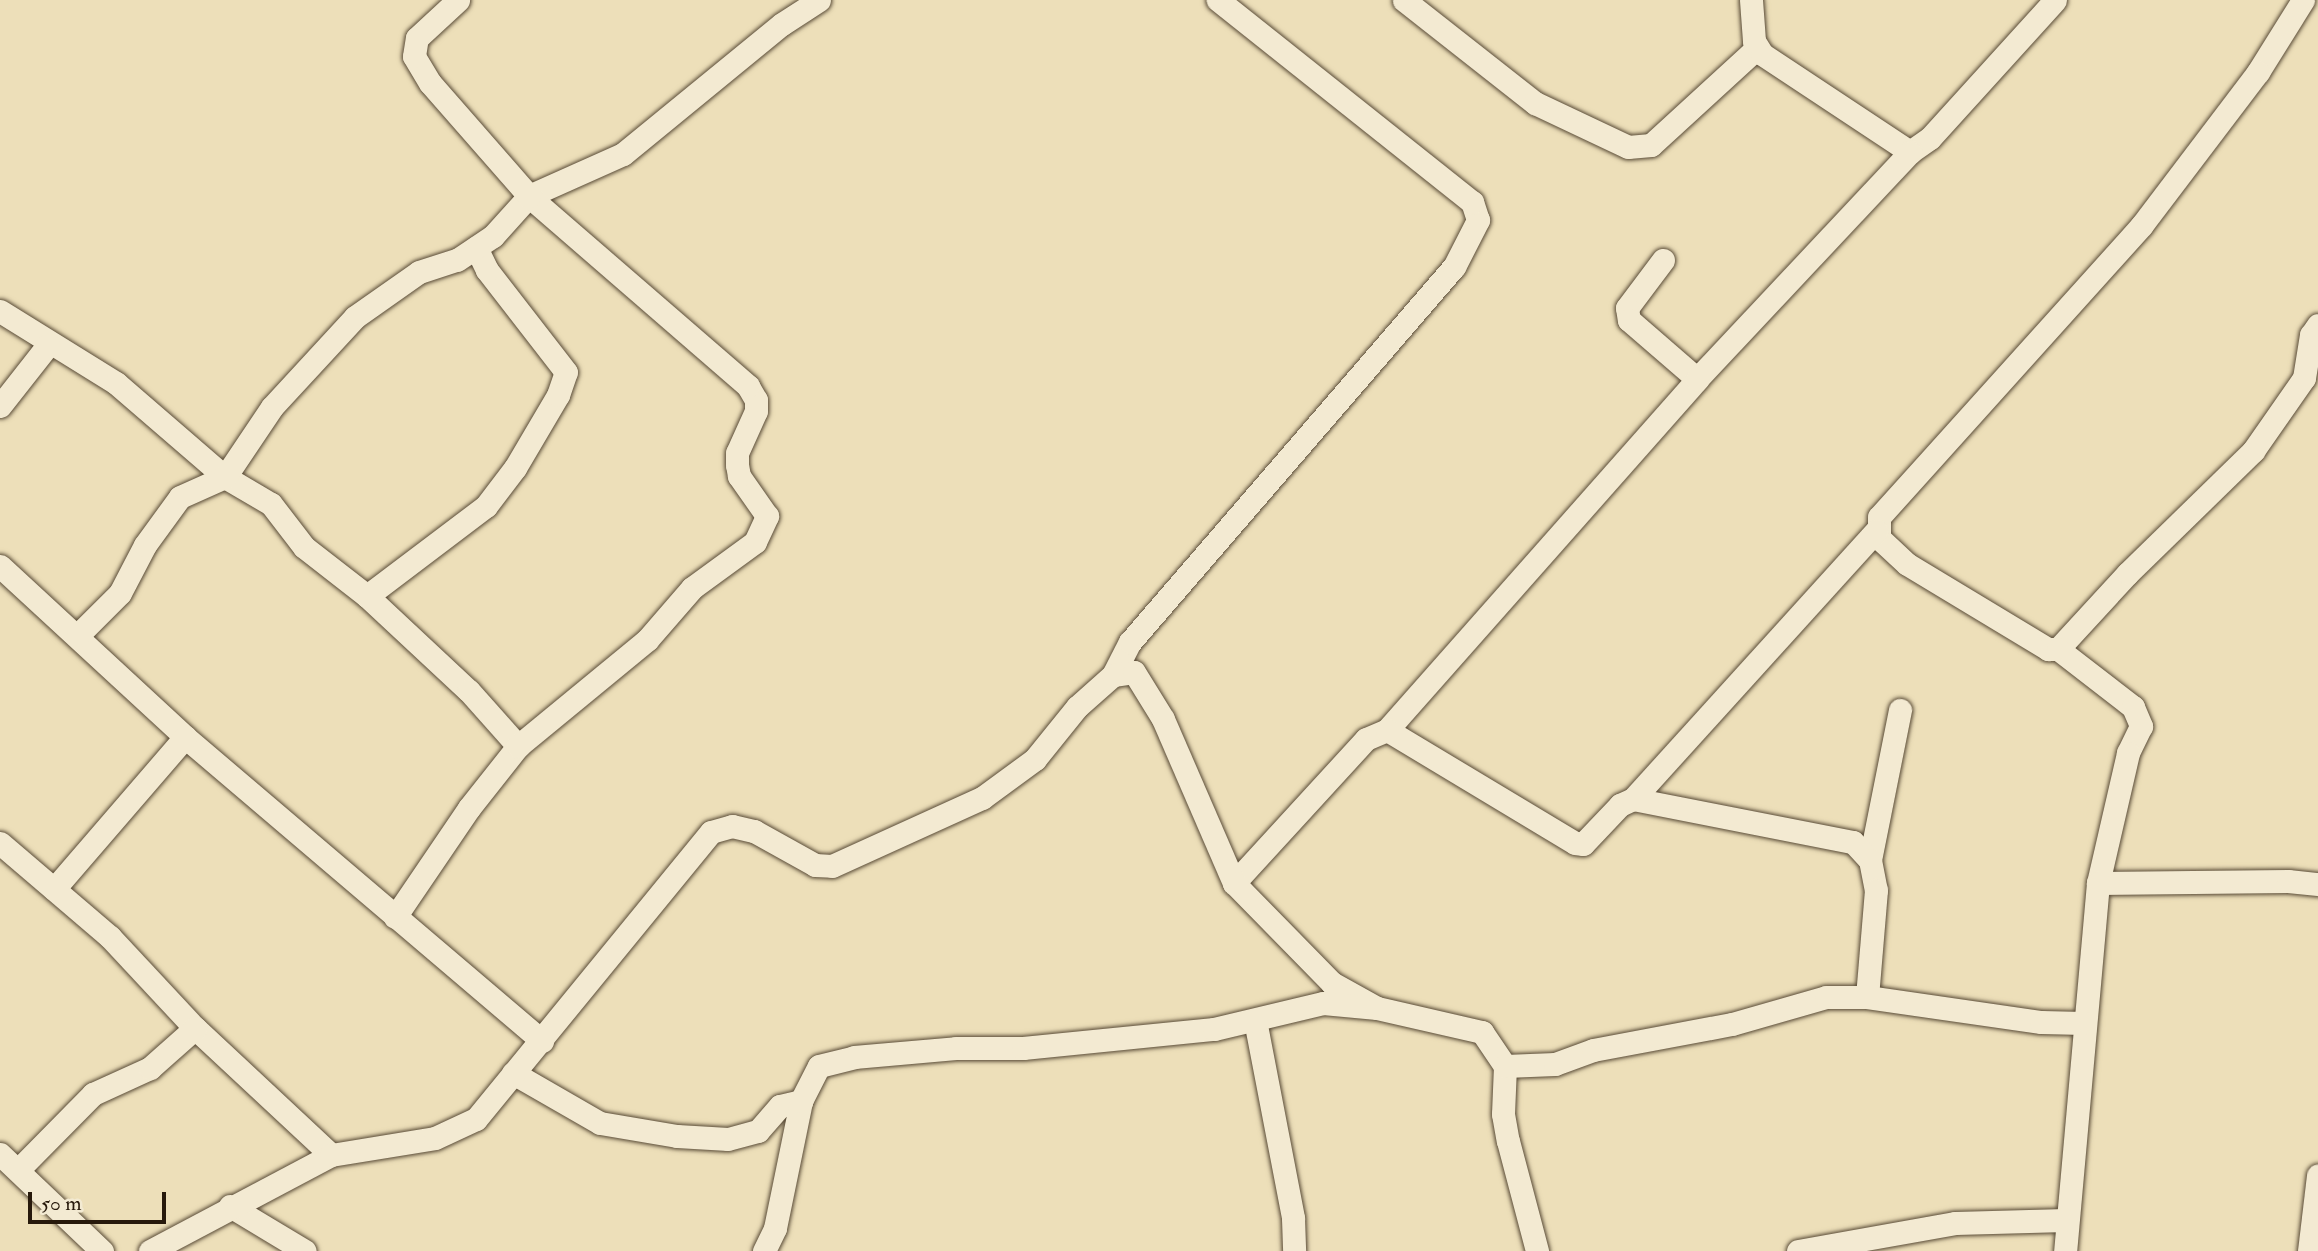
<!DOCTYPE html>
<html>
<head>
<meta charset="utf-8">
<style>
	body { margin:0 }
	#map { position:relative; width:2318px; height:1251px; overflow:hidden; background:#eddfb9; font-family:"IM FELL Double Pica",serif }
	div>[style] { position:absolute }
	.roads { filter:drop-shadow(0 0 2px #584a36) drop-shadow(0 0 2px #584a36) }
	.minor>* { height:23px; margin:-11.5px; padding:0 11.5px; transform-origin:11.5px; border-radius:11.5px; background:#f3ead2 }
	span { translate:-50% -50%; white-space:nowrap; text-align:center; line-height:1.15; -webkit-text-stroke:7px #f3ead2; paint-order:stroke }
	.scale { position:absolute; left:28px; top:1192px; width:138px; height:32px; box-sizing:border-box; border:4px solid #27190b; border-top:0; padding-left:9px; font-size:21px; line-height:24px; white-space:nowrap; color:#27190b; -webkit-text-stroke:5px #f3ead2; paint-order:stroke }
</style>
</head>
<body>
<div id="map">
	<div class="roads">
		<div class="minor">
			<div style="left:1404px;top:0;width:167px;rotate:38.2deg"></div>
			<div style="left:1535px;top:103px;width:103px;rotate:25.3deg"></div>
			<div style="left:1628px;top:147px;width:23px;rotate:-5deg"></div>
			<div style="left:1651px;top:145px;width:144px;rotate:-42.5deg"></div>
			<div style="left:1751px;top:0;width:41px;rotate:85.8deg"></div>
			<div style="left:1754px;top:41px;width:15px;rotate:58deg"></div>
			<div style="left:1762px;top:54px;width:178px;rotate:33.5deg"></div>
			<div style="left:1910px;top:152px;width:24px;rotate:-35deg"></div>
			<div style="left:1930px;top:138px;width:186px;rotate:-47.8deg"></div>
			<div style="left:2303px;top:0;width:85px;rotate:122deg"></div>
			<div style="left:2258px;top:72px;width:192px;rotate:127.2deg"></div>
			<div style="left:2142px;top:225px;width:393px;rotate:132deg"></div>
			<div style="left:1879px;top:517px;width:21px;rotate:90deg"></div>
			<div style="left:1879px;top:538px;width:38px;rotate:43deg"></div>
			<div style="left:1907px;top:564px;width:165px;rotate:31.1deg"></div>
			<div style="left:2048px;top:649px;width:10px"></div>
			<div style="left:2058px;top:649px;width:103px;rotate:-47.4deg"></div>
			<div style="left:2128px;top:573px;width:175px;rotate:-44.3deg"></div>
			<div style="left:2253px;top:451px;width:89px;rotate:-55.1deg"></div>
			<div style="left:2304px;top:378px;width:44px;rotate:-80.8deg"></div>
			<div style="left:2311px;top:335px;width:12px;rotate:-55deg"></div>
			<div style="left:1663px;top:260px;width:60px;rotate:126.9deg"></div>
			<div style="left:1627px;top:308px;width:12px;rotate:81deg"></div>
			<div style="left:1629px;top:320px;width:90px;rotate:40.9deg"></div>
			<div style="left:0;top:311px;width:137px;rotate:31.8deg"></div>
			<div style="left:116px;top:383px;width:144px;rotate:40.8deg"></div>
			<div style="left:225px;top:477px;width:53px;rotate:30.4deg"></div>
			<div style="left:271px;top:504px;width:54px;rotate:52.5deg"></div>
			<div style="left:304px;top:547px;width:80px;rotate:37.9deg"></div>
			<div style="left:367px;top:596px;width:139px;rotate:43deg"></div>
			<div style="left:469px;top:691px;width:74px;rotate:48.3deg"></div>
			<div style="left:0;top:406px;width:78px;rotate:-51.8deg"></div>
			<div style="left:0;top:566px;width:252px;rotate:42.7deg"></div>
			<div style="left:185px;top:737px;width:469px;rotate:40.4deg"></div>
			<div style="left:367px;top:596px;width:149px;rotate:-37.1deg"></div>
			<div style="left:486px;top:506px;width:48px;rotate:-52.7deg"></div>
			<div style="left:515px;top:468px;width:85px;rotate:-59.5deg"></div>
			<div style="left:558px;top:395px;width:24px;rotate:-71deg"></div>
			<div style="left:566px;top:372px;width:129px;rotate:-127.8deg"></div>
			<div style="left:487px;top:270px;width:25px;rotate:-116deg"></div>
			<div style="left:78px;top:635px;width:59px;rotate:-45deg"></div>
			<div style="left:120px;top:593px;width:54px;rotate:-62.5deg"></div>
			<div style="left:145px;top:545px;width:59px;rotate:-53.9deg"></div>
			<div style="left:180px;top:497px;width:49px;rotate:-24deg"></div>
			<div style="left:225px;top:477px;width:84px;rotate:-56.1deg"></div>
			<div style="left:272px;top:407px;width:122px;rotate:-47.3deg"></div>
			<div style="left:355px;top:317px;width:78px;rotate:-35.1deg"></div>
			<div style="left:419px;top:272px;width:40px;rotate:-18deg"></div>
			<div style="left:457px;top:260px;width:43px;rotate:-33.7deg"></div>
			<div style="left:493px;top:236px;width:54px;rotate:-48deg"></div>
			<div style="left:529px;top:196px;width:103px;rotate:-24.1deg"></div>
			<div style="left:623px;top:154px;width:205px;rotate:-39.3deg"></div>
			<div style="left:782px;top:24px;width:44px;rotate:-33deg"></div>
			<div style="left:2058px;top:649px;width:95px;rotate:37.7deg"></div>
			<div style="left:2133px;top:707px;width:21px;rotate:67deg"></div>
			<div style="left:2141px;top:726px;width:30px;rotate:116deg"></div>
			<div style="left:2128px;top:753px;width:133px;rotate:103deg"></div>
			<div style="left:2098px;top:883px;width:369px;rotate:95.1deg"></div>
			<div style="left:1113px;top:675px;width:37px;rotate:-63deg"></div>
			<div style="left:1130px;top:642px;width:496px;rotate:-49.2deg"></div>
			<div style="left:1454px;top:267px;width:53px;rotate:-62.9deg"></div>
			<div style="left:1478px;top:220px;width:19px;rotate:-108deg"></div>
			<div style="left:1472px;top:202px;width:325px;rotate:-141.5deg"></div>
			<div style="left:1387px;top:730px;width:468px;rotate:-48.5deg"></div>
			<div style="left:1697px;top:379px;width:311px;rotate:-46.8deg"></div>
			<div style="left:1633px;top:799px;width:362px;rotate:-47.8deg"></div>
			<div style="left:0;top:843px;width:145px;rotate:40.5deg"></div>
			<div style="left:110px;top:937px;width:125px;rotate:47deg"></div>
			<div style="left:195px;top:1028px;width:186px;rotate:43deg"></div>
			<div style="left:1870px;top:860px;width:153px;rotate:-78.7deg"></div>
			<div style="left:1234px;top:883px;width:195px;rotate:-47.5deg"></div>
			<div style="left:1366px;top:739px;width:23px;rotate:-23deg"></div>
			<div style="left:1387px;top:730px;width:219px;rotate:31deg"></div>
			<div style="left:1575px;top:843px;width:8px;rotate:7deg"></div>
			<div style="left:1583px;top:844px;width:54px;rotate:-46.5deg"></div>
			<div style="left:1620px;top:805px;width:14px;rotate:-25deg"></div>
			<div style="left:1633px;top:799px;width:224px;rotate:11.1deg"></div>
			<div style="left:1853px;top:842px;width:25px;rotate:47deg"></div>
			<div style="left:1870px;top:860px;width:31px;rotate:79deg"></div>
			<div style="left:1876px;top:890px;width:107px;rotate:94.8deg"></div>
			<div style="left:2098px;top:883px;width:190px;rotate:-0.6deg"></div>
			<div style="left:2288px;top:881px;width:30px;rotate:6deg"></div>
			<div style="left:54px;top:889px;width:201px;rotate:-49.2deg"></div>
			<div style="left:395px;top:917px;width:132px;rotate:-55.8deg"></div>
			<div style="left:469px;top:808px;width:79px;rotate:-51.7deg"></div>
			<div style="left:518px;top:746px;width:167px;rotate:-39.4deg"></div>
			<div style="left:647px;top:640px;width:69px;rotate:-49.1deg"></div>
			<div style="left:692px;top:588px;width:78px;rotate:-36.1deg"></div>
			<div style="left:755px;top:542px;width:29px;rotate:-65deg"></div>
			<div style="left:767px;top:516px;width:49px;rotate:-125deg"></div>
			<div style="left:739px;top:476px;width:11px;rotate:-100deg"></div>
			<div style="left:737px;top:465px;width:12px;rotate:-90deg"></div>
			<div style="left:737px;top:453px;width:46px;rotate:-65.7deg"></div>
			<div style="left:756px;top:411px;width:11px;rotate:-90deg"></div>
			<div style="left:756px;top:400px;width:16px;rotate:-120deg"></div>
			<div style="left:748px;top:386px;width:290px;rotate:-139.1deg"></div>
			<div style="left:529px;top:196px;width:150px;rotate:-131.2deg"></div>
			<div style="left:430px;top:83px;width:31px;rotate:-121deg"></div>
			<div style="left:414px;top:56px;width:18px;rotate:-81deg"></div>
			<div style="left:417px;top:38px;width:56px;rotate:-42.8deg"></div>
			<div style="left:1255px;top:1020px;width:202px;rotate:79.1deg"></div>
			<div style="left:1293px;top:1218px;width:33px;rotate:88deg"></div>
			<div style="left:1505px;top:1066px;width:48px;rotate:92.4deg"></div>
			<div style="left:1503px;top:1114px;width:27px;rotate:80deg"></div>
			<div style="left:1508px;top:1141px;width:114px;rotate:75.2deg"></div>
			<div style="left:513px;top:1073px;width:100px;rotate:29.9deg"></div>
			<div style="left:600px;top:1123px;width:78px;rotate:9.6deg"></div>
			<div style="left:677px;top:1136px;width:51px;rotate:3.4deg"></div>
			<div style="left:728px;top:1139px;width:31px;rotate:-15deg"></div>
			<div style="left:758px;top:1131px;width:33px;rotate:-49deg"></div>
			<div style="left:780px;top:1106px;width:22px;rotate:-13deg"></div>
			<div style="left:0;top:1154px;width:141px;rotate:43.6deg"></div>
			<div style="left:18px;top:1170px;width:107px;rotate:-45.4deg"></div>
			<div style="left:93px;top:1094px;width:63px;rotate:-24.5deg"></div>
			<div style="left:150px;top:1068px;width:60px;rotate:-41.6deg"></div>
			<div style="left:230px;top:1206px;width:87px;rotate:31deg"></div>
			<div style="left:150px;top:1251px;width:205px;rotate:-27.9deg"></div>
			<div style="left:331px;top:1155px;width:105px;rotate:-9.3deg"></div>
			<div style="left:435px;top:1138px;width:45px;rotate:-24.9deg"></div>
			<div style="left:476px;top:1119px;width:371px;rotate:-50.7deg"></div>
			<div style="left:711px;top:832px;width:22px;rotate:-16deg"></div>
			<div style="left:732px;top:826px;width:23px;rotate:13deg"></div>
			<div style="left:754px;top:831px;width:70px;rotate:29.1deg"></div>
			<div style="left:815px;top:865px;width:17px;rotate:3deg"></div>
			<div style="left:832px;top:866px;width:165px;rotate:-24.4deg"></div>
			<div style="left:982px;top:798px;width:66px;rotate:-36.3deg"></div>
			<div style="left:1035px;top:759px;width:67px;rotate:-51.1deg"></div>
			<div style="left:1077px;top:707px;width:48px;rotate:-41.6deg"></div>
			<div style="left:1113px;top:675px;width:21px;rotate:-8deg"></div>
			<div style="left:1134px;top:672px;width:55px;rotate:58.3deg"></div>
			<div style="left:1163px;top:719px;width:179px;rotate:66.6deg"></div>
			<div style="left:1234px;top:883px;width:140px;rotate:45.6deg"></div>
			<div style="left:1332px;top:983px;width:51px;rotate:29.1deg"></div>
			<div style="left:764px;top:1251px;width:25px;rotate:-64deg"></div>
			<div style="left:775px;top:1228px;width:130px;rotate:-78.4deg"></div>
			<div style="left:801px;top:1101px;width:39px;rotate:-63deg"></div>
			<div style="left:819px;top:1066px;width:36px;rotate:-14deg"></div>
			<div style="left:854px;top:1057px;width:102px;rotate:-5deg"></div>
			<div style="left:956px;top:1048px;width:67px"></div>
			<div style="left:1023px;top:1048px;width:192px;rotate:-5.7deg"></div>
			<div style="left:1214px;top:1029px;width:112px;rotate:-13.4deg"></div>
			<div style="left:1323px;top:1003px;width:54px;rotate:5.3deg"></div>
			<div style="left:1377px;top:1008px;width:108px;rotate:12.9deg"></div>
			<div style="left:1482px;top:1032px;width:41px;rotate:55.9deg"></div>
			<div style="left:1505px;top:1066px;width:50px;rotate:-2.3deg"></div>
			<div style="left:1555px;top:1064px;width:40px;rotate:-20.2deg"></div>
			<div style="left:1593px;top:1050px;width:141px;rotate:-10.6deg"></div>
			<div style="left:1732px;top:1024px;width:98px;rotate:-16deg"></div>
			<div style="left:1826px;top:997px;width:41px"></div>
			<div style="left:1867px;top:997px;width:176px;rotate:8.2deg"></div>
			<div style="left:2041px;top:1022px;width:43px;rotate:1.3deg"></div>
			<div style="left:1798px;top:1251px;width:159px;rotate:-10.1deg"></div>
			<div style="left:1955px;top:1223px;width:111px;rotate:-1.5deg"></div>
			<div style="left:2309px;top:1251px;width:76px;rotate:-83.2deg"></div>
		</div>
	</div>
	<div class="scale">50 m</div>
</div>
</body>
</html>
